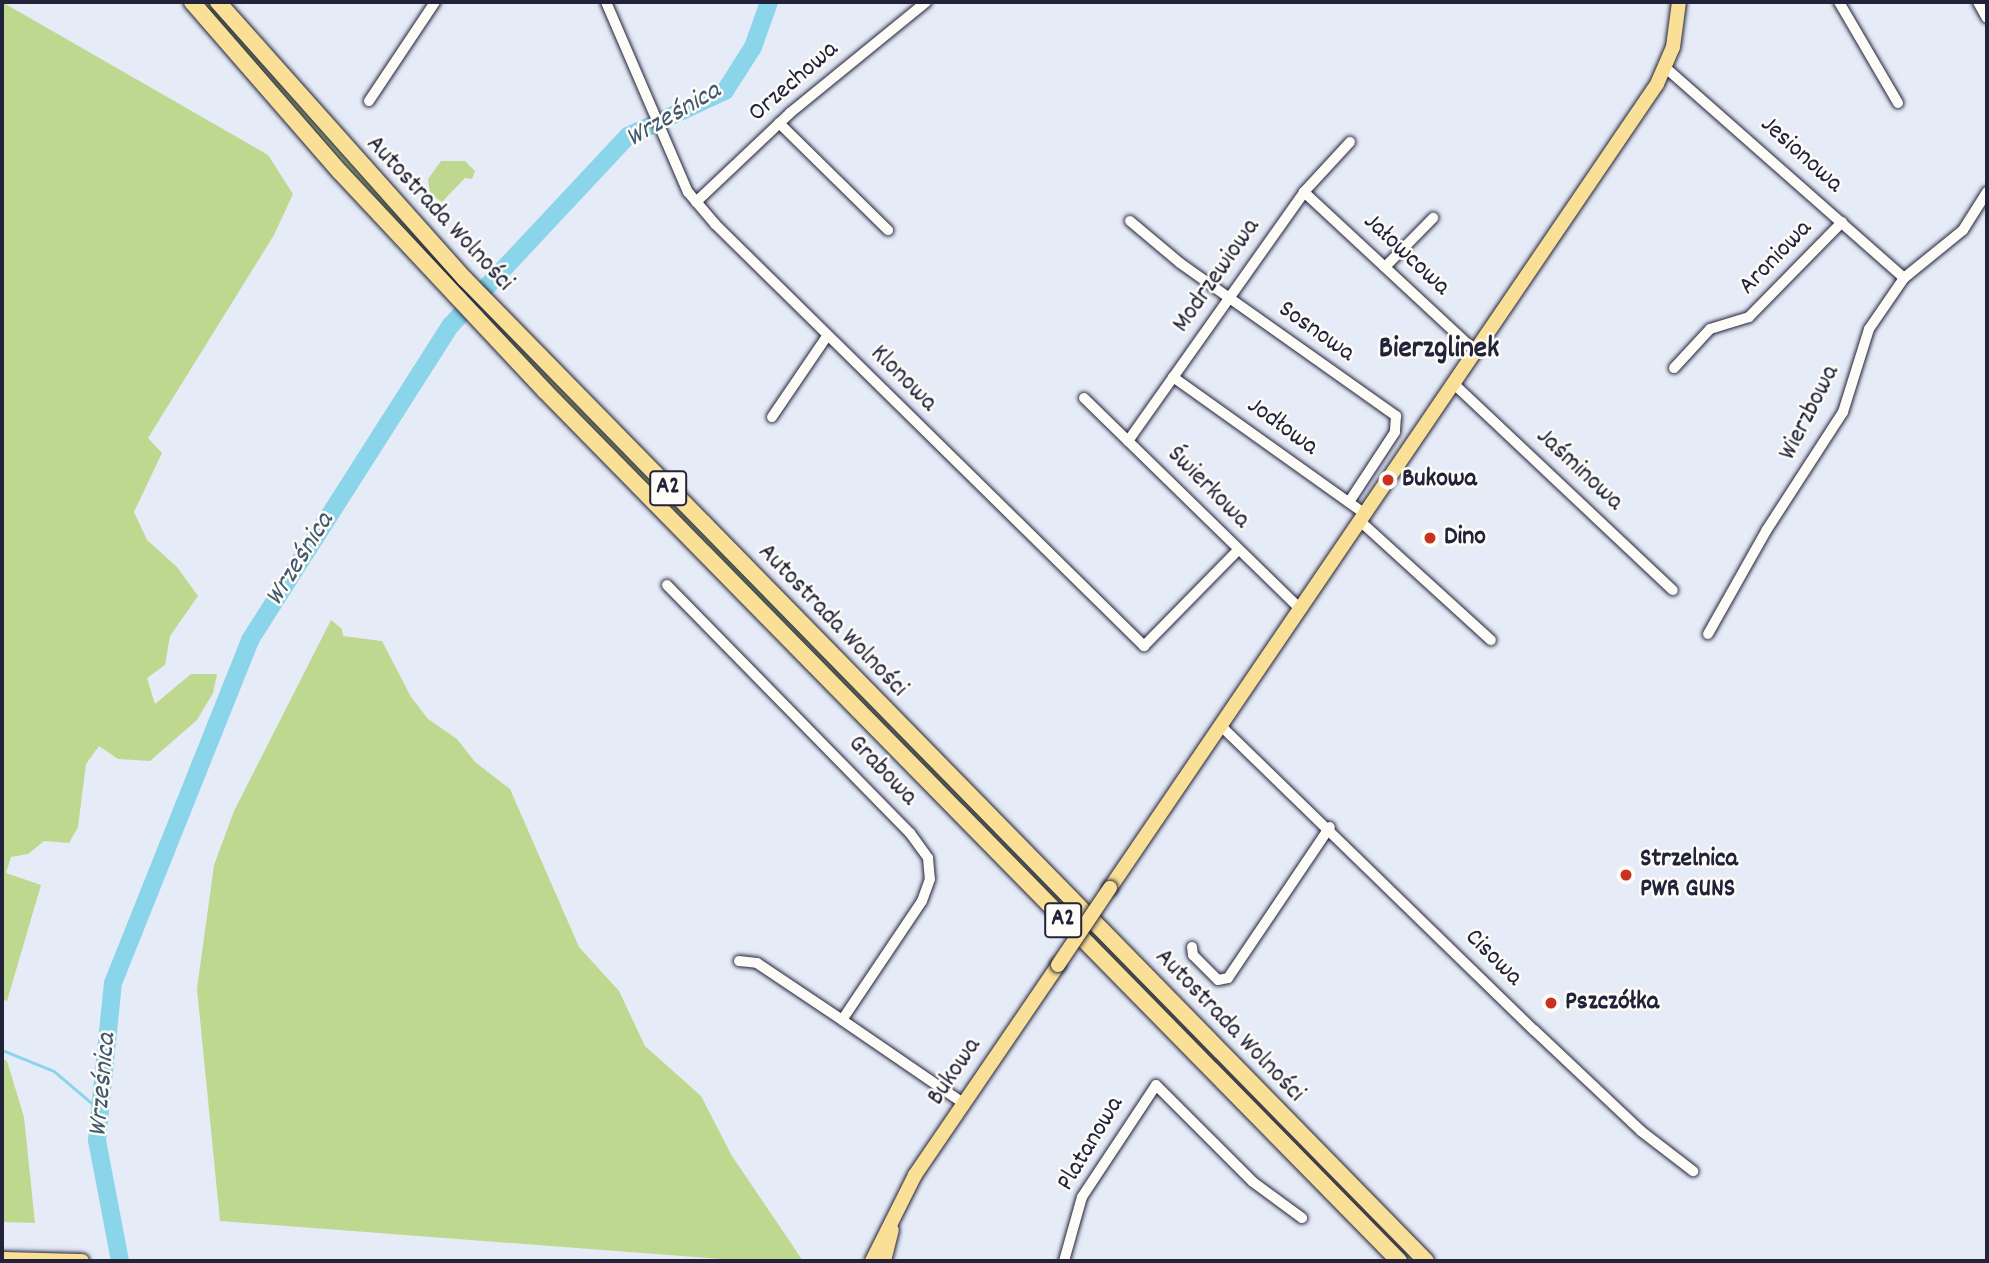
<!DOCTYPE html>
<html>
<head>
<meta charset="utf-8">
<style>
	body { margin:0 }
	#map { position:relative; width:1989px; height:1263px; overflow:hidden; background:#e6ecf7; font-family:Dekko,sans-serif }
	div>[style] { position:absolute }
	.green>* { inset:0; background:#bfd88f; transform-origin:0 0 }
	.stream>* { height:2.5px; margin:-1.25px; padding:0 1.25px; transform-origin:1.25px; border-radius:1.25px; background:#8ad5ea }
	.river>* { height:18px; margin:-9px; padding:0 9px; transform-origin:9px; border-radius:9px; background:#8ad5ea }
	.roads { filter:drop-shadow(0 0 2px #22223b) drop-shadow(0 0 2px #22223b) }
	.minor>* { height:10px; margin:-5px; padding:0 5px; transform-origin:5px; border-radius:5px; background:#fdfcf7 }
	.major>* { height:14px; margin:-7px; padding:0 7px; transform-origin:7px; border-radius:7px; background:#fadf96 }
	.highway>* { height:16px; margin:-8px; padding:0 8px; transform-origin:8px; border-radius:8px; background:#fadf96 }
	.bridges { filter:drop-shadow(0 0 2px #22223b) drop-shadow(0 0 2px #22223b) }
	.major-bridge>* { height:14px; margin:-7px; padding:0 7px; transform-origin:7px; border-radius:7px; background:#fadf96 }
	.dots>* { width:19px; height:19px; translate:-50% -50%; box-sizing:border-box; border:4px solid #fdfcf7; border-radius:50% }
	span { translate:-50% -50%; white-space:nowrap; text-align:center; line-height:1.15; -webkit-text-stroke:5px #fdfcf7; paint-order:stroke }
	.shield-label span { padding:2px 5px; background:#fdfcf7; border:2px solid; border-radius:5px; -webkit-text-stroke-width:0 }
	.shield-label { font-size:24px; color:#22223b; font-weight:700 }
	.street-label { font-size:26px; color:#22223b }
	.poi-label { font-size:26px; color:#22223b; font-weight:700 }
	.left { translate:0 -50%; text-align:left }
	.water-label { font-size:28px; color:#415870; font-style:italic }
	.quarter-label { font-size:30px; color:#22223b; font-weight:700 }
	.frame { position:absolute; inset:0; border:4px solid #22223b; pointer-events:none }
</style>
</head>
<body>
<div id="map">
	<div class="green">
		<div style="clip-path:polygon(2px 2px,268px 155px,293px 194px,274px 235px,148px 438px,162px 453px,134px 512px,147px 540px,177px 567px,198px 596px,170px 636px,165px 665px,147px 678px,155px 704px,191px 674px,217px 674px,213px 693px,197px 720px,150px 761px,118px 759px,99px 746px,86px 764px,78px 827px,69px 843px,44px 841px,28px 854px,11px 857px,6px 873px,41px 885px,7px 1001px,2px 999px)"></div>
		<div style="clip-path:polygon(199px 2px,211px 2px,461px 283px,456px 289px)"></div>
		<div style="clip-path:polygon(441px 161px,465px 161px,475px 171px,472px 179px,465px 178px,442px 202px,430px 194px,428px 179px)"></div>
		<div style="clip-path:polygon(487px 312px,1081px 918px,1076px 925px,482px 317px)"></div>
		<div style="clip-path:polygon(331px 620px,342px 629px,343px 636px,382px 641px,411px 697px,428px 719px,457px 739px,475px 762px,510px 789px,579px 947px,619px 991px,645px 1046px,701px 1096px,732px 1156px,803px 1261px,747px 1261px,220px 1221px,197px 989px,214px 865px,234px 811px)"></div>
		<div style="left:1091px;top:929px;width:465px;height:7px;rotate:46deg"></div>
		<div style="clip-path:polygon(2px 1059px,7px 1061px,24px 1117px,35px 1223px,2px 1222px)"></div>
	</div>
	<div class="stream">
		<div style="left:2px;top:1050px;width:56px;rotate:22deg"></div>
		<div style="left:54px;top:1071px;width:60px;rotate:40.3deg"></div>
	</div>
	<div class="river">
		<div style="left:120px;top:1261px;width:123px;rotate:-100.8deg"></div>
		<div style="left:97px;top:1140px;width:158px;rotate:-84.2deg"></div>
		<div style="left:113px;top:983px;width:369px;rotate:-68.2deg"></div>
		<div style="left:250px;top:640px;width:374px;rotate:-57.5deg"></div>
		<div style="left:451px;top:325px;width:259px;rotate:-46.9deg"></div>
		<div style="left:628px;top:136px;width:107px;rotate:-24.9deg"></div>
		<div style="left:725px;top:91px;width:52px;rotate:-57.5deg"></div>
		<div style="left:753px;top:47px;width:48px;rotate:-70.4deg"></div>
	</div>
	<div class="roads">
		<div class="minor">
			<div style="left:606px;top:2px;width:207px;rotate:66.7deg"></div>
			<div style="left:688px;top:192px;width:42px;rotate:49.8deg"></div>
			<div style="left:715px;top:224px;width:602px;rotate:44.53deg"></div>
			<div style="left:1144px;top:646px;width:134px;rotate:-45.6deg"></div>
			<div style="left:1839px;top:2px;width:117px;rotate:59.7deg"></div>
			<div style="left:1978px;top:2px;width:18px;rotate:61deg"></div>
			<div style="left:1666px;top:68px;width:317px;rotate:41.4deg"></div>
			<div style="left:369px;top:101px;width:119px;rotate:-56.3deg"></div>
			<div style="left:779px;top:123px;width:153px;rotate:44.5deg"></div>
			<div style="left:1304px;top:192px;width:233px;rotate:42.9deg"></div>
			<div style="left:696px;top:202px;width:129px;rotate:-43.4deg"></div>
			<div style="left:790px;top:113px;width:176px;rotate:-39.2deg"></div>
			<div style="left:1130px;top:221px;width:65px;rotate:40deg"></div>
			<div style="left:1180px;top:263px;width:265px;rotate:35.3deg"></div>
			<div style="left:1396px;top:416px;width:16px;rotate:94deg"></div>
			<div style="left:1395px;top:432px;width:84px;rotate:123.3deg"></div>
			<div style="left:1385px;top:267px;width:69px;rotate:-45.6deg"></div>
			<div style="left:1674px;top:368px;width:53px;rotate:-47.3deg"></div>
			<div style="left:1710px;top:329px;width:41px;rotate:-17.1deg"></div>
			<div style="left:1749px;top:317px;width:133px;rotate:-45.6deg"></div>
			<div style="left:1173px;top:377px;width:236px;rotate:35.5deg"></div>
			<div style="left:1453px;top:383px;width:302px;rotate:43.3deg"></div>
			<div style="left:1084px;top:398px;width:302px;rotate:44.3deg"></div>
			<div style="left:772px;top:417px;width:98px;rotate:-55.8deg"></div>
			<div style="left:1128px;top:441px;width:305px;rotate:-54.7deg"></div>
			<div style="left:1304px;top:192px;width:68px;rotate:-47.4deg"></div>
			<div style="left:1360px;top:521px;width:177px;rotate:42.3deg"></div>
			<div style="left:667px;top:585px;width:347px;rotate:45.6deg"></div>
			<div style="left:910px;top:833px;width:31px;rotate:54deg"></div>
			<div style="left:928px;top:858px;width:21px;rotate:85deg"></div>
			<div style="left:930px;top:879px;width:23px;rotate:110deg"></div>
			<div style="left:922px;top:901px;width:143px;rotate:123.9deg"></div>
			<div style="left:842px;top:1020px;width:147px;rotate:34.4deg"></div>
			<div style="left:1708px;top:634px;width:118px;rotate:-60.6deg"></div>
			<div style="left:1766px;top:531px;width:142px;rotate:-57.1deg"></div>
			<div style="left:1843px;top:412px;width:87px;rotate:-72.6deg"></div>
			<div style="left:1869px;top:329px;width:62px;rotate:-55.5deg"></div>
			<div style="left:1904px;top:278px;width:76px;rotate:-39.1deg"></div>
			<div style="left:1963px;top:230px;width:45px;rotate:-57.7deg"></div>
			<div style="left:1220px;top:725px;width:438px;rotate:44.2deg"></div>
			<div style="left:1534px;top:1030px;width:147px;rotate:43.3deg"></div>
			<div style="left:1641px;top:1131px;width:66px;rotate:37.6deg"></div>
			<div style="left:1192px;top:947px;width:8px;rotate:83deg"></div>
			<div style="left:1193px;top:955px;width:35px;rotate:45deg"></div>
			<div style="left:1218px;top:980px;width:10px;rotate:-11deg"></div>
			<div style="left:1228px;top:978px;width:182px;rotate:-56deg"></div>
			<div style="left:739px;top:961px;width:18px;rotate:6deg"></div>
			<div style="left:757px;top:963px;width:102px;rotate:33.8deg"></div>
			<div style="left:1064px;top:1261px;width:66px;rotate:-74.3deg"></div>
			<div style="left:1082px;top:1197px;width:134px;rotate:-56.5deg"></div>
			<div style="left:1156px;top:1085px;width:137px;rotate:45deg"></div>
			<div style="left:1253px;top:1182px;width:61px;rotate:36.3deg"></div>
		</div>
		<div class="major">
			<div style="left:1110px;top:888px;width:972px;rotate:-55.77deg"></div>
			<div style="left:1657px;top:84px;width:40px;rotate:-66.6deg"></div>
			<div style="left:1673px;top:47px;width:45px;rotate:-82.4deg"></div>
			<div style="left:2px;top:1259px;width:80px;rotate:1.4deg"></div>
			<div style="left:872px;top:1261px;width:96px;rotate:-63.4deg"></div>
			<div style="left:915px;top:1175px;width:254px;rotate:-55.7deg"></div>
			<div style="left:884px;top:1261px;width:32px;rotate:-76deg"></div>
		</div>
		<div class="highway">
			<div style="left:192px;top:2px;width:225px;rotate:49deg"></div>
			<div style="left:340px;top:172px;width:300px;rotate:46.9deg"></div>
			<div style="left:545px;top:391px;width:1219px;rotate:45.53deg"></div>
			<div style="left:218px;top:2px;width:371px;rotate:48.3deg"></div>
			<div style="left:465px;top:279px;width:1374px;rotate:45.62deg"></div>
		</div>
	</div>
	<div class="bridges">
		<div class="major-bridge">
			<div style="left:1058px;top:965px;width:93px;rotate:-56deg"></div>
		</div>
	</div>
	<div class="dots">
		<div style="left:1388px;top:480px;background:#c8321e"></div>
		<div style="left:1430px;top:538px;background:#c8321e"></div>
		<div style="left:1626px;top:875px;background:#c8321e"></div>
		<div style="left:1551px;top:1003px;background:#c8321e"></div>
	</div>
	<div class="shield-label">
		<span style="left:668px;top:488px">A2</span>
		<span style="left:1063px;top:920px">A2</span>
	</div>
	<div class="street-label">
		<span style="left:794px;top:82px;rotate:-41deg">Orzechowa</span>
		<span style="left:1801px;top:155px;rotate:42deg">Jesionowa</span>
		<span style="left:439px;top:214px;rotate:47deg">Autostrada Wolności</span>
		<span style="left:1406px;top:255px;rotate:43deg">Jałowcowa</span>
		<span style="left:1776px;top:258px;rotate:-46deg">Aroniowa</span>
		<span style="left:1217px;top:276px;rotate:-55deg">Modrzewiowa</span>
		<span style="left:1316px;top:332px;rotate:35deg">Sosnowa</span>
		<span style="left:903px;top:379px;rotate:45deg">Klonowa</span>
		<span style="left:1810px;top:413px;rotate:-63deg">Wierzbowa</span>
		<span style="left:1282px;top:427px;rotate:36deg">Jodłowa</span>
		<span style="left:1579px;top:470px;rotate:43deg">Jaśminowa</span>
		<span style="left:1208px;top:488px;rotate:45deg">Świerkowa</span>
		<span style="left:832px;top:621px;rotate:46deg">Autostrada Wolności</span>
		<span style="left:882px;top:771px;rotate:46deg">Grabowa</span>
		<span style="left:1493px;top:958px;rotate:45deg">Cisowa</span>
		<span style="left:1229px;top:1026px;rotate:46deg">Autostrada Wolności</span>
		<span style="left:955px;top:1072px;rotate:-56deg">Bukowa</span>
		<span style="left:1091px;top:1144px;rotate:-59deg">Platanowa</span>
	</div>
	<div class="poi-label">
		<span class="left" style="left:1402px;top:480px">Bukowa</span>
		<span class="left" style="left:1444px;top:538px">Dino</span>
		<span class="left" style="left:1640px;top:875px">Strzelnica<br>PWR GUNS</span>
		<span class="left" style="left:1565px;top:1003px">Pszczółka</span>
	</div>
	<div class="water-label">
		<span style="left:674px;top:116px;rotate:-30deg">Wrześnica</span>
		<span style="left:301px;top:560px;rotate:-58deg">Wrześnica</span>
		<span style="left:104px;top:1085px;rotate:-85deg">Wrześnica</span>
	</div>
	<div class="quarter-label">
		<span style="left:1439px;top:351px">Bierzglinek</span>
	</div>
	<div class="frame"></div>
</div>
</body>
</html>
